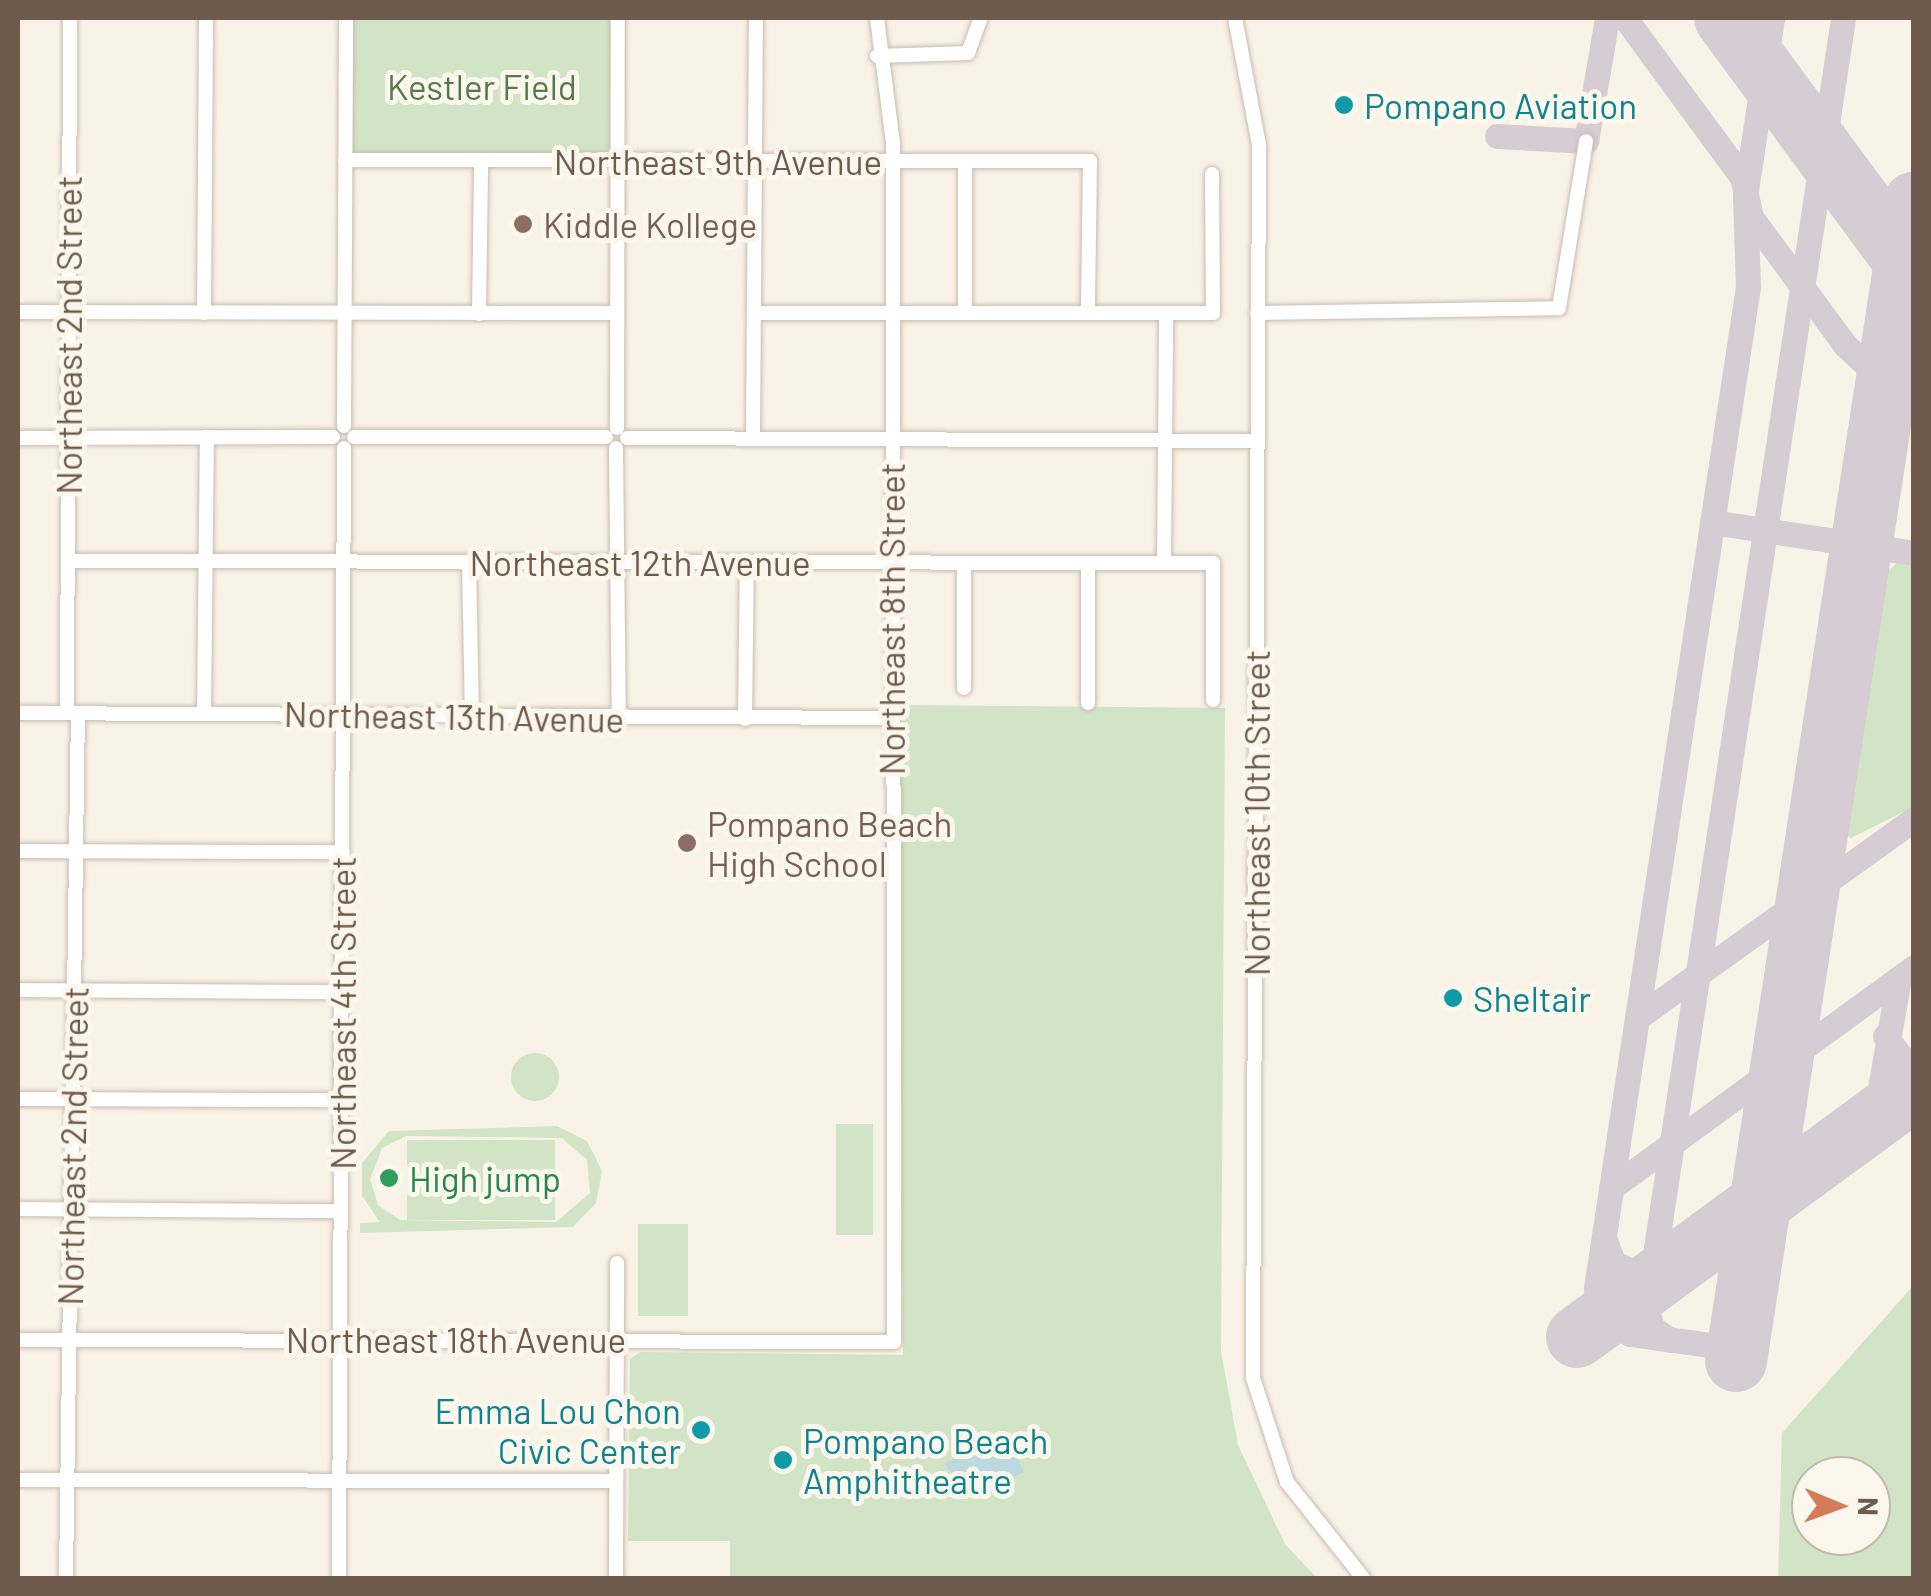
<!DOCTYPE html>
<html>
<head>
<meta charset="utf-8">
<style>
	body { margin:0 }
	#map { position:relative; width:1931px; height:1596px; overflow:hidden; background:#f9f2e6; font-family:Barlow,sans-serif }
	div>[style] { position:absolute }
	.green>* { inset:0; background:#d1e5c6; transform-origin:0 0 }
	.round { border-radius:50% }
	.water>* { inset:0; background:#bdd9e0 }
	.taxiway>* { height:25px; margin:-12.5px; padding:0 12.5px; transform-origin:12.5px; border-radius:12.5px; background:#d8ccd4 }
	.runway>* { height:62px; margin:-31px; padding:0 31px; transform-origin:31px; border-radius:31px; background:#d8ccd4 }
	.roads { filter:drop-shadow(0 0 2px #c9bbae) drop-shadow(0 0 2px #c9bbae) }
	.minor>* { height:14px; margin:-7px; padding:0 7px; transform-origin:7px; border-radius:7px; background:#fff }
	.dots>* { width:28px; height:28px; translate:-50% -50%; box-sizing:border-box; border:5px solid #fcf7ec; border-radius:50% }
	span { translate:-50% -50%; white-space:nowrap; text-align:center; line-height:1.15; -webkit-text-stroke:10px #fcf7ec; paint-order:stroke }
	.park-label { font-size:35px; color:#56794b }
	.culture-label { font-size:35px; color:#0d838f }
	.left { translate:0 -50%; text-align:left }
	.right { translate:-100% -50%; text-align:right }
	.street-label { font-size:35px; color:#6f5b4e }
	.education-label { font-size:35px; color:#785e54 }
	.leisure-label { font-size:35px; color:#27864d }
	.frame { position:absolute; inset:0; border:20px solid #6f5b4e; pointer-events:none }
	.north { position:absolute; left:1791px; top:1456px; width:100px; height:100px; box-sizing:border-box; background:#fcf7ec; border:2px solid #c4b9ad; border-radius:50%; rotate:91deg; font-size:28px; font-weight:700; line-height:40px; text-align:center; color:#6f5b4e }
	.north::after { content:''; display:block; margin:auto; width:35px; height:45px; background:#d37b5b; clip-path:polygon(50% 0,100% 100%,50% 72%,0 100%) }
</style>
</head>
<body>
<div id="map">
	<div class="green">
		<div style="left:351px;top:18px;width:261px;height:137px"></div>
		<div style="clip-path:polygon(1898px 562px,1913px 564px,1913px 807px,1851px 838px,1841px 830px,1881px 576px)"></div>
		<div style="clip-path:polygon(899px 705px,1225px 708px,1221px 1351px,1238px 1445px,1285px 1544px,1317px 1578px,730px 1578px,730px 1541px,628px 1541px,630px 1359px,640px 1352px,903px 1355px)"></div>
		<div class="round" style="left:511px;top:1053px;width:48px;height:48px"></div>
		<div style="left:836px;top:1124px;width:37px;height:111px"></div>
		<div style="clip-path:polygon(evenodd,557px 1126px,587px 1141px,602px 1171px,596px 1203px,573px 1227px,360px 1233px,360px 1223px,380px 1222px,362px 1196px,362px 1163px,389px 1131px,557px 1126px,406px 1136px,562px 1138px,587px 1160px,590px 1193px,556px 1222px,400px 1220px,378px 1205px,370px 1179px,382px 1148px,406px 1136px)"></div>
		<div style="left:407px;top:1140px;width:148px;height:80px"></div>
		<div style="left:688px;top:1224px;width:92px;height:50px;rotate:90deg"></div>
		<div style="clip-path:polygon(evenodd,1913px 1286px,1913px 1578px,1778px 1578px,1782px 1433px,1913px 1286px,1811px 1476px,1871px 1476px,1871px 1536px,1811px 1536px,1811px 1476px)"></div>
	</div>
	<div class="water">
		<div style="clip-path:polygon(1005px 1433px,1024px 1472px,1003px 1482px,997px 1472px,959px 1491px,945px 1463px)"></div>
	</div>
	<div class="taxiway">
		<div style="left:1625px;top:18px;width:197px;rotate:53.7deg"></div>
		<div style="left:1742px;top:177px;width:41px;rotate:77.3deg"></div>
		<div style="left:1751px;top:217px;width:159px;rotate:53.7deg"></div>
		<div style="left:1845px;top:345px;width:95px;rotate:43.3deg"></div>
		<div style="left:1497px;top:136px;width:89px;rotate:3.2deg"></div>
		<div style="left:1586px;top:141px;width:125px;rotate:-80.3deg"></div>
		<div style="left:1712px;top:522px;width:204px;rotate:8.7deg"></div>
		<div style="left:1637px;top:1018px;width:341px;rotate:-35.7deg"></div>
		<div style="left:1885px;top:1036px;width:47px;rotate:51.9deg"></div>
		<div style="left:1875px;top:1118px;width:142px;rotate:-80.3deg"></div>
		<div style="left:1611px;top:1188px;width:375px;rotate:-36.1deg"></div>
		<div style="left:1604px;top:1238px;width:26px;rotate:69deg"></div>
		<div style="left:1613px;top:1262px;width:42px;rotate:26.6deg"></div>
		<div style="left:1743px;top:1321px;width:36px;rotate:136deg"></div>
		<div style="left:1717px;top:1346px;width:88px;rotate:-172.1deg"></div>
		<div style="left:1630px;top:1334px;width:31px;rotate:-149deg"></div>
		<div style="left:1603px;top:1318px;width:31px;rotate:-103deg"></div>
		<div style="left:1596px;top:1288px;width:1012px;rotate:-81.37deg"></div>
		<div style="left:1748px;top:287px;width:90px;rotate:-91.9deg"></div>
		<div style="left:1745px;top:197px;width:181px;rotate:-81.4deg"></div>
		<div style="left:1670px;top:1340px;width:23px;rotate:-146deg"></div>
		<div style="left:1651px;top:1327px;width:20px;rotate:-101deg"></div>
		<div style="left:1647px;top:1307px;width:1304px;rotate:-81.35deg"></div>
	</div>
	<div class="runway">
		<div style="left:1725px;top:18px;width:318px;rotate:53.6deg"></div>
		<div style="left:1577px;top:1337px;width:418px;rotate:-36.2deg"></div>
		<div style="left:1736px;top:1361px;width:1172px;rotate:-81.26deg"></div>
	</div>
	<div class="roads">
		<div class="minor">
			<div style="left:1235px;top:18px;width:129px;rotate:79.3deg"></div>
			<div style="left:1259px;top:145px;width:1233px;rotate:90.28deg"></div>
			<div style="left:1253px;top:1378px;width:109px;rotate:71.9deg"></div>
			<div style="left:1287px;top:1482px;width:122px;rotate:51.6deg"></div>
			<div style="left:877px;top:56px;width:91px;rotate:-1.9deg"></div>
			<div style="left:968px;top:53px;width:37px;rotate:-70deg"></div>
			<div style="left:345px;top:160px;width:745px;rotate:0.08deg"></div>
			<div style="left:1090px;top:161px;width:152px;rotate:90.8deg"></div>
			<div style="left:18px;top:312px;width:599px;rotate:0.1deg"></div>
			<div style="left:204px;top:313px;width:295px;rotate:-89.6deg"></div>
			<div style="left:754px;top:313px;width:459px"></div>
			<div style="left:1213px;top:313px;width:139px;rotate:-90.4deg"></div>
			<div style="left:965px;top:313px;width:152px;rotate:-90deg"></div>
			<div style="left:1257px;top:313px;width:302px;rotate:-0.9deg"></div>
			<div style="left:1559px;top:308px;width:169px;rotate:-80.8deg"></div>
			<div style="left:479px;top:314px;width:152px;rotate:-89.2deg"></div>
			<div style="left:344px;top:426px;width:408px;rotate:-89.7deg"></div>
			<div style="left:617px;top:428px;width:410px;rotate:-89.9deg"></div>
			<div style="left:354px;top:437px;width:252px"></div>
			<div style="left:753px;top:437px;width:419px;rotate:-89.6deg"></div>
			<div style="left:18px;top:438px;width:315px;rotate:-0.2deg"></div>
			<div style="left:627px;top:438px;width:629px;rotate:0.27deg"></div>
			<div style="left:616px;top:448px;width:270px;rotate:89.4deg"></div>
			<div style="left:68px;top:561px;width:1145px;rotate:0.1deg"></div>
			<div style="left:1213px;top:563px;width:137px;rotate:90deg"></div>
			<div style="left:469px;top:562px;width:153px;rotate:88.9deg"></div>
			<div style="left:964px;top:563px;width:125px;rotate:90deg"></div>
			<div style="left:1164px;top:563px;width:250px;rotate:-89.5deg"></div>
			<div style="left:1088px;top:703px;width:140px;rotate:-90deg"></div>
			<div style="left:18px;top:713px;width:873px;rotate:0.33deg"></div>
			<div style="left:67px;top:713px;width:695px;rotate:-89.75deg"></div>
			<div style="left:204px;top:714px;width:277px;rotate:-89.4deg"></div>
			<div style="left:745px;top:719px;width:157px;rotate:-89.3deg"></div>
			<div style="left:18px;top:851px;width:325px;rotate:0.2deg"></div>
			<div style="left:18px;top:990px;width:324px;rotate:0.4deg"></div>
			<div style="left:18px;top:1099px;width:324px;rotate:0.2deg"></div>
			<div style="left:18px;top:1209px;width:323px;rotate:0.4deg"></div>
			<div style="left:18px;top:1340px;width:876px;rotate:0.13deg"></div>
			<div style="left:894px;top:1342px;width:1199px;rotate:-90.05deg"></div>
			<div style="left:893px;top:143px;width:126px;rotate:-97.3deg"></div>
			<div style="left:18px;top:1480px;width:598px;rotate:0.1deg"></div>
			<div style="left:66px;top:1578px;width:865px;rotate:-89.21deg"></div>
			<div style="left:339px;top:1578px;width:1130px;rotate:-89.75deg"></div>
			<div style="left:616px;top:1578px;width:315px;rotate:-89.8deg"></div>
		</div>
	</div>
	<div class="dots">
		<div style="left:1344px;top:105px;background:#0f9aa8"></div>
		<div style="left:523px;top:224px;background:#8d6e63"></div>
		<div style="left:687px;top:843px;background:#8d6e63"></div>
		<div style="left:1453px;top:998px;background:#0f9aa8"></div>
		<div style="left:389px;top:1178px;background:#2e9e5b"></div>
		<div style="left:701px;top:1430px;background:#0f9aa8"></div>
		<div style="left:783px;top:1460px;background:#0f9aa8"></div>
	</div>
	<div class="park-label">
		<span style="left:482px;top:86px">Kestler Field</span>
	</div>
	<div class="culture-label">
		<span class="left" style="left:1364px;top:105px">Pompano Aviation</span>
		<span class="left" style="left:1473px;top:998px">Sheltair</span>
		<span class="right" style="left:681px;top:1430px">Emma Lou Chon<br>Civic Center</span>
		<span class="left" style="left:803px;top:1460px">Pompano Beach<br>Amphitheatre</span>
	</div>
	<div class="street-label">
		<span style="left:718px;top:161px">Northeast 9th Avenue</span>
		<span style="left:68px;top:335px;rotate:-90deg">Northeast 2nd Street</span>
		<span style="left:640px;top:562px">Northeast 12th Avenue</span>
		<span style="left:891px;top:619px;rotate:-90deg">Northeast 8th Street</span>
		<span style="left:454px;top:716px;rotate:1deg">Northeast 13th Avenue</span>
		<span style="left:1256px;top:813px;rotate:-90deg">Northeast 10th Street</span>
		<span style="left:342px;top:1013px;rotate:-90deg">Northeast 4th Street</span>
		<span style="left:72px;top:1146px;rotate:-89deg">Northeast 2nd Street</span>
		<span style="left:456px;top:1339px">Northeast 18th Avenue</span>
	</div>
	<div class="education-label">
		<span class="left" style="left:543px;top:224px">Kiddle Kollege</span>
		<span class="left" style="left:707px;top:843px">Pompano Beach<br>High School</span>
	</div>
	<div class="leisure-label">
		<span class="left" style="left:409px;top:1178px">High jump</span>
	</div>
	<div class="frame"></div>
	<div class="north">N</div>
</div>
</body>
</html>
